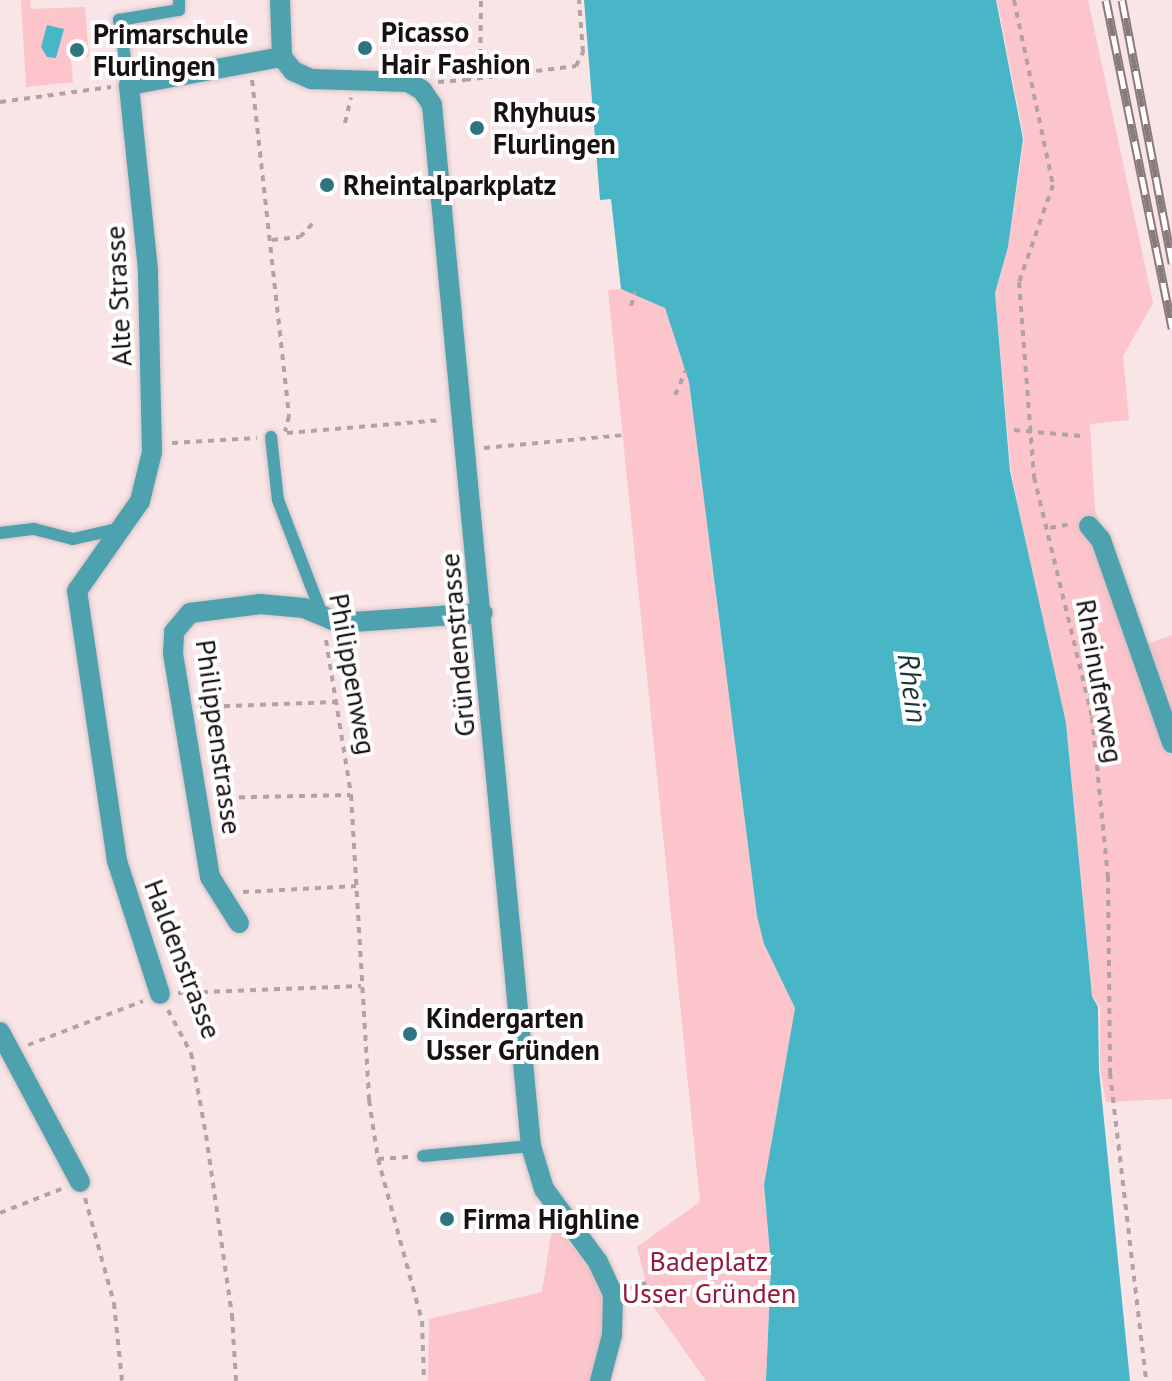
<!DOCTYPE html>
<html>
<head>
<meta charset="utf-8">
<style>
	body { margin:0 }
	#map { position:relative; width:1172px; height:1381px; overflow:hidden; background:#f9e4e6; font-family:"PT Sans",sans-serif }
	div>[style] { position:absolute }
	.green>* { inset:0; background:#fcc4cb }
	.water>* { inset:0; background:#49b6c8 }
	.path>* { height:4px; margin-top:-2px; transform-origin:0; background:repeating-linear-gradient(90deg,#b2a2a3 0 6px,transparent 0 12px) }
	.roads { filter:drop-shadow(0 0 2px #d5c2c4) drop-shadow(0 0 2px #d5c2c4) }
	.service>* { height:12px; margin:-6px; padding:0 6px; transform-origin:6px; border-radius:6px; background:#4ea2b0 }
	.minor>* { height:20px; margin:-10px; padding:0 10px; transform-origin:10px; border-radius:10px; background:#4ea2b0 }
	.rail>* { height:9px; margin-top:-4.5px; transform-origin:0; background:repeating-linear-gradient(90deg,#fff 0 18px,#897b7d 0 36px); box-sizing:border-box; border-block:2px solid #897b7d }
	.dots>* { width:22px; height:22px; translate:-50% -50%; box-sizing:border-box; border:4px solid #fff; border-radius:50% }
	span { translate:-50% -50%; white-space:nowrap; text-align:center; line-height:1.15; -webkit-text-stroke:8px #fff; paint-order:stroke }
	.poi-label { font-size:28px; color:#181112; font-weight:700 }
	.left { translate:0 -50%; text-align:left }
	.street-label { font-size:28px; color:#181112 }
	.park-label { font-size:28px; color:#951b3e }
	.water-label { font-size:30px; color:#1c3539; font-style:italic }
</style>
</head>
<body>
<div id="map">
	<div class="green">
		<div style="clip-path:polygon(21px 0,30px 0,31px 9px,85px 7px,89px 57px,71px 59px,73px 82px,26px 87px)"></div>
		<div style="clip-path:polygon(997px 0,1088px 0,1153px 303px,1123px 356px,1129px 420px,1090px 424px,1095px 510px,1172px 726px,1172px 1099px,1106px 1102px,1100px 1069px,1100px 1007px,1092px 995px,1066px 722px,1055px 688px,1011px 471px,995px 293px,1008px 247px,1024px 139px)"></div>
		<div style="clip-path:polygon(629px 288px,665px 308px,689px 382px,757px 916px,764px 944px,795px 1008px,764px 1185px,771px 1265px,766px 1381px,706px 1381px,652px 1305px,637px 1247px,700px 1202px,608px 290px)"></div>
		<div style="clip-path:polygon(1172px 635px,1172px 718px,1147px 644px)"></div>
		<div style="clip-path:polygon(553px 1222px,593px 1273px,604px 1301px,602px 1343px,591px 1381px,428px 1381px,429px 1319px,542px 1292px)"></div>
	</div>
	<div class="water">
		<div style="clip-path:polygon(584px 0,996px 0,1023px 139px,1008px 247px,995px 293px,1010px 471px,1066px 723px,1092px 996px,1098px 1007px,1099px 1070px,1130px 1381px,766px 1381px,771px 1265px,764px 1185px,795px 1008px,764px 944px,757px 916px,689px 382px,665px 308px,621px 289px,611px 199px,600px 200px)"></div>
		<div style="clip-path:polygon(47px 25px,64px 29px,56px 58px,47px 57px,41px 47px)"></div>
	</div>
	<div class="path">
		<div style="left:1014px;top:0;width:189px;rotate:78.1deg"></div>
		<div style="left:1053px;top:185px;width:103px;rotate:109.3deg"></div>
		<div style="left:1019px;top:282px;width:196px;rotate:85.6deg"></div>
		<div style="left:1034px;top:477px;width:247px;rotate:76.4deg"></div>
		<div style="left:1092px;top:717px;width:160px;rotate:84.3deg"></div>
		<div style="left:1108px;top:876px;width:197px;rotate:89.4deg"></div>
		<div style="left:1110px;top:1073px;width:310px;rotate:83.3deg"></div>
		<div style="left:252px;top:80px;width:338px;rotate:83.7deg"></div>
		<div style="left:289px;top:416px;width:16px;rotate:104deg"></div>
		<div style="left:465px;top:80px;width:112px;rotate:-7.2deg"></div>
		<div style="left:576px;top:66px;width:16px;rotate:-63deg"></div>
		<div style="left:583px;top:52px;width:52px;rotate:-94.4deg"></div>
		<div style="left:438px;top:82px;width:27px;rotate:-4deg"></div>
		<div style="left:465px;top:80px;width:20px;rotate:-41deg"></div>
		<div style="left:480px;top:67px;width:67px;rotate:-89.1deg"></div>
		<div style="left:0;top:102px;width:112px;rotate:-7.7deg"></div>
		<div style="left:345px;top:123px;width:26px;rotate:-77deg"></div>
		<div style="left:272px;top:240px;width:28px;rotate:-6deg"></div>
		<div style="left:300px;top:237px;width:18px;rotate:-47deg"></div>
		<div style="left:631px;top:306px;width:15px;rotate:-74deg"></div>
		<div style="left:675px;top:395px;width:27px;rotate:-66deg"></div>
		<div style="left:1014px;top:430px;width:67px;rotate:5.1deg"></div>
		<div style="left:287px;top:433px;width:155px;rotate:-4.8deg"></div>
		<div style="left:172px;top:443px;width:85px;rotate:-3.4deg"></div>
		<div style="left:484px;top:448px;width:142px;rotate:-5.3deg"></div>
		<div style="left:1050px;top:528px;width:21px;rotate:-11deg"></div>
		<div style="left:326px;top:640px;width:157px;rotate:80.8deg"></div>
		<div style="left:351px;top:795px;width:306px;rotate:86.6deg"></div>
		<div style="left:369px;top:1100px;width:60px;rotate:81.3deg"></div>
		<div style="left:378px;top:1159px;width:168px;rotate:74.8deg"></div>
		<div style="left:422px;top:1321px;width:60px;rotate:88.1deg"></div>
		<div style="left:200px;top:707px;width:135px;rotate:-2.1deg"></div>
		<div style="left:215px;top:798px;width:135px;rotate:-1.3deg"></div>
		<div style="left:243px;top:892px;width:113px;rotate:-3deg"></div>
		<div style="left:178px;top:993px;width:183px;rotate:-2.2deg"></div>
		<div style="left:168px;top:1010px;width:49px;rotate:61.9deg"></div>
		<div style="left:191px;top:1053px;width:83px;rotate:79.6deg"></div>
		<div style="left:206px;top:1135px;width:182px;rotate:81.8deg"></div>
		<div style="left:232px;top:1315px;width:66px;rotate:86.5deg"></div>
		<div style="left:28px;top:1045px;width:123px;rotate:-20.9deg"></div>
		<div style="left:378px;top:1159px;width:30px;rotate:-4deg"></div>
		<div style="left:85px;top:1198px;width:109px;rotate:74.6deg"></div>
		<div style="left:114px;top:1303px;width:78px;rotate:84.1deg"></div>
		<div style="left:0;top:1213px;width:66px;rotate:-21.5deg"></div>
		<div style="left:630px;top:1288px;width:17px;rotate:-17deg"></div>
	</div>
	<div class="roads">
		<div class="service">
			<div style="left:129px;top:85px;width:66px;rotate:-98.7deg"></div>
			<div style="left:119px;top:20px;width:61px;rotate:-9.5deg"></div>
			<div style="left:179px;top:10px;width:10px;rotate:-90deg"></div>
			<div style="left:271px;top:437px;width:63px;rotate:83.7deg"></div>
			<div style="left:278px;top:500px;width:125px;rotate:69deg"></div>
			<div style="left:0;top:533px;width:34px;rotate:-7deg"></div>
			<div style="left:34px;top:529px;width:40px;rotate:14.4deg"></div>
			<div style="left:73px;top:539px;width:45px;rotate:-12.8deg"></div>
			<div style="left:423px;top:1156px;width:108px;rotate:-5.3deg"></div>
		</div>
		<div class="minor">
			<div style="left:280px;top:0;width:57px;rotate:88deg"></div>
			<div style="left:282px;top:57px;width:18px;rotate:52deg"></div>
			<div style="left:293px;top:71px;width:20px;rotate:24deg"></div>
			<div style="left:311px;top:79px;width:97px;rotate:1.8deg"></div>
			<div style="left:408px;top:82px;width:16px;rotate:30deg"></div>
			<div style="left:422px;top:90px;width:18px;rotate:56deg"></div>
			<div style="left:432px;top:105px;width:1046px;rotate:84.57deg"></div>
			<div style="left:531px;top:1146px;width:45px;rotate:73.2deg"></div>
			<div style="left:544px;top:1189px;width:91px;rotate:53.5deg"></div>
			<div style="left:598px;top:1262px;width:35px;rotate:65deg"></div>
			<div style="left:613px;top:1294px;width:41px;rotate:91.4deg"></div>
			<div style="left:612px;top:1335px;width:48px;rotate:104.6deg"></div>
			<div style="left:1089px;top:526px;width:18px;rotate:49deg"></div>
			<div style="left:1101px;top:540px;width:215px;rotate:70.7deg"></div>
			<div style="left:239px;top:923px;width:54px;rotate:-122.2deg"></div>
			<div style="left:210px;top:877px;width:226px;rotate:-99.4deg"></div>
			<div style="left:173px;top:654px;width:22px;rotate:-87deg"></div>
			<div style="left:174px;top:632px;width:25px;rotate:-50deg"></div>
			<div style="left:190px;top:613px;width:71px;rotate:-7.3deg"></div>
			<div style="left:260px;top:604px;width:44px;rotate:5.2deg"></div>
			<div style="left:304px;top:608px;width:38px;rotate:23deg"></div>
			<div style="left:339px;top:623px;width:144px;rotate:-4deg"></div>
			<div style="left:160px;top:994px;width:140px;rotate:-107.9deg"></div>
			<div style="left:117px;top:861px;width:273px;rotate:-98.4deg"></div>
			<div style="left:77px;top:591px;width:110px;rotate:-55deg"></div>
			<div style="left:140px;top:501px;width:50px;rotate:-76.2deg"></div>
			<div style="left:152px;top:452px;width:182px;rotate:-91.3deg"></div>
			<div style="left:148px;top:270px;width:186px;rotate:-95.9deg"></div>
			<div style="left:129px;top:85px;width:156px;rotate:-10.4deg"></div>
			<div style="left:0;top:1032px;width:170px;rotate:61.9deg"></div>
		</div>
	</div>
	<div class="rail">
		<div style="left:1106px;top:0;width:335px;rotate:78.6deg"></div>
		<div style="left:1122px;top:0;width:268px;rotate:79.2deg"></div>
	</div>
	<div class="dots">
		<div style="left:365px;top:48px;background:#2e7581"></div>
		<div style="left:77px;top:50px;background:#2e7581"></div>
		<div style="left:477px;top:128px;background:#2e7581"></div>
		<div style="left:327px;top:185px;background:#2e7581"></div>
		<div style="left:410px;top:1034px;background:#2e7581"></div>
		<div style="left:447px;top:1219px;background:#2e7581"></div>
	</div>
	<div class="poi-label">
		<span class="left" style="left:381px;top:48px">Picasso<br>Hair Fashion</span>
		<span class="left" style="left:93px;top:50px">Primarschule<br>Flurlingen</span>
		<span class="left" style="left:493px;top:128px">Rhyhuus<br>Flurlingen</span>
		<span class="left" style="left:343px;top:185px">Rheintalparkplatz</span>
		<span class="left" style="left:426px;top:1034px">Kindergarten<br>Usser Gründen</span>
		<span class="left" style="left:463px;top:1219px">Firma Highline</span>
	</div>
	<div class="street-label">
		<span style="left:118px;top:296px;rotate:-93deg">Alte Strasse</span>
		<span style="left:457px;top:645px;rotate:-95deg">Gründenstrasse</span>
		<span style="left:353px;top:674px;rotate:80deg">Philippenweg</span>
		<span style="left:1100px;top:681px;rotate:80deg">Rheinuferweg</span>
		<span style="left:219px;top:737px;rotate:82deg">Philippenstrasse</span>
		<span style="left:183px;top:959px;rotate:69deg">Haldenstrasse</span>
	</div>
	<div class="park-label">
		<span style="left:709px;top:1277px">Badeplatz<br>Usser Gründen</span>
	</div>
	<div class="water-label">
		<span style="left:913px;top:688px;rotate:82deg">Rhein</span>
	</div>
</div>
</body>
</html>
